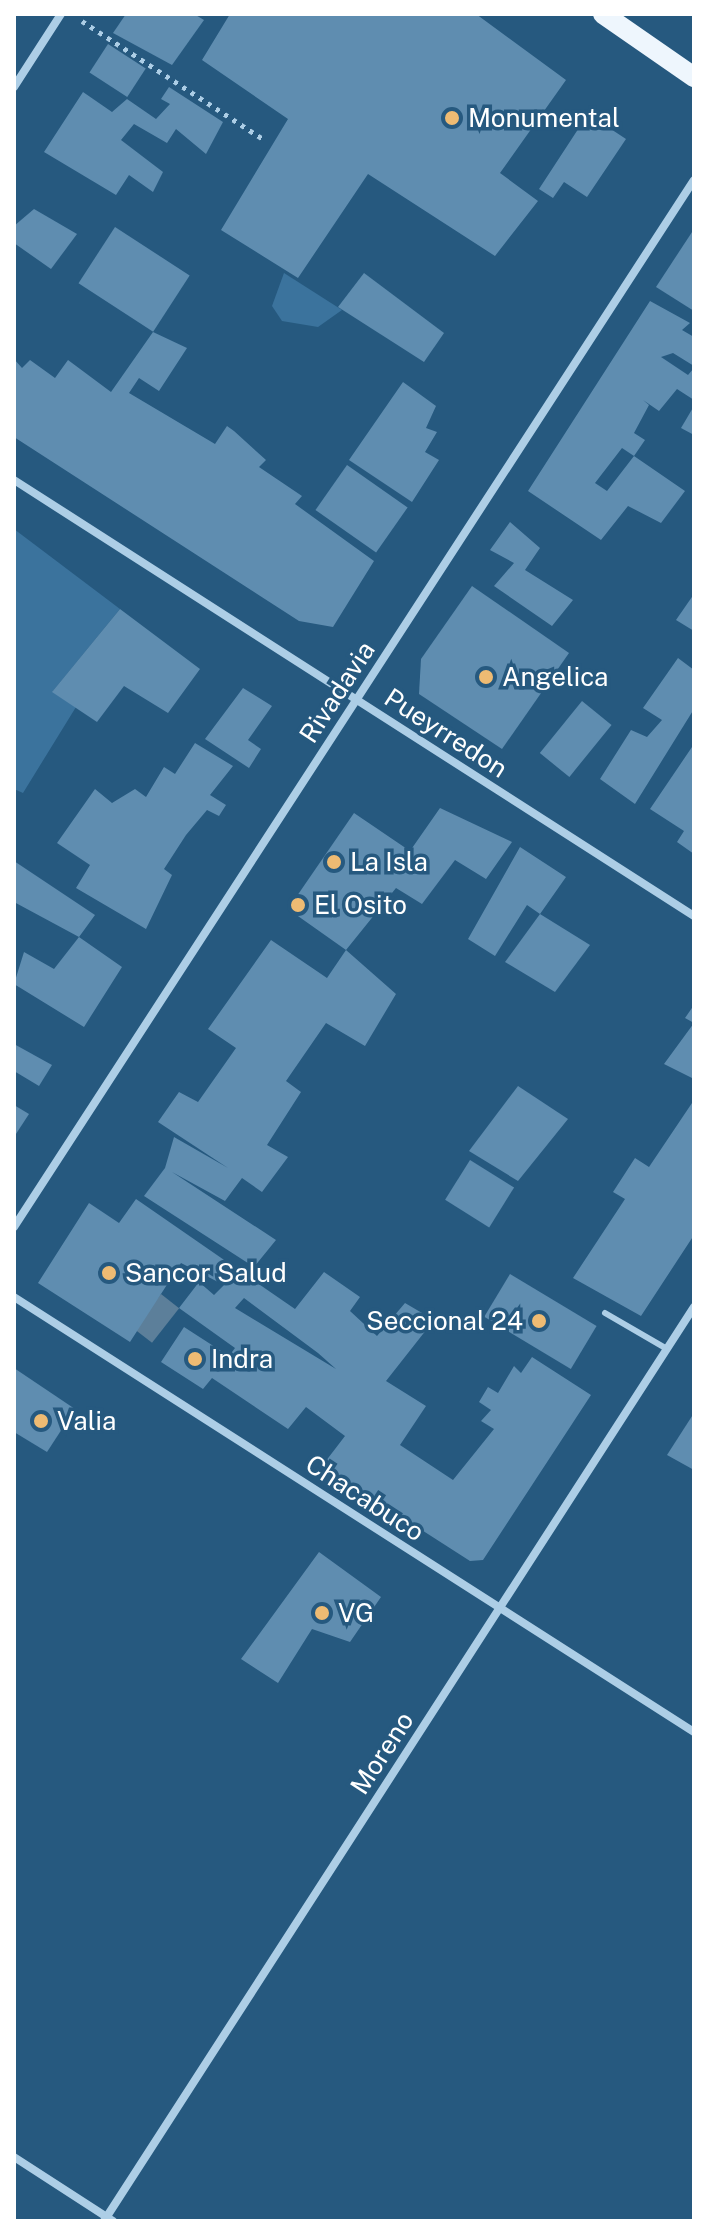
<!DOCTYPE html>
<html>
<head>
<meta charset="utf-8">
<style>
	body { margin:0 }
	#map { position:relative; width:708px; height:2235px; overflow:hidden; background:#26597f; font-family:"Public Sans",sans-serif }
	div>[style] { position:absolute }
	.green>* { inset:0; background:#3b739d }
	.water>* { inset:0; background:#5c7f9a; transform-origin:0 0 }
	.building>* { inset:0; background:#5f8db0; transform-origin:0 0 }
	.path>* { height:5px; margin-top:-2.5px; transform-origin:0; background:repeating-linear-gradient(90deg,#adcee6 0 4px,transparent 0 10px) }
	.lane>* { height:6px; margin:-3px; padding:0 3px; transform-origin:3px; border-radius:3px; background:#adcee6 }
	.street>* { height:8px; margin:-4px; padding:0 4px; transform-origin:4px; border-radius:4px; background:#adcee6 }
	.primary>* { height:20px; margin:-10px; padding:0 10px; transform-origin:10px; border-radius:10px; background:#eef6fd }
	.dots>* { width:22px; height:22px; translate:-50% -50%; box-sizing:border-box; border:4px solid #26597f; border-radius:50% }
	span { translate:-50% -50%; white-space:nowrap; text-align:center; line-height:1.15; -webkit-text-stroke:7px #26597f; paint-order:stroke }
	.poi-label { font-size:26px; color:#fff }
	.left { translate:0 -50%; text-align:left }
	.right { translate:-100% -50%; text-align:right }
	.street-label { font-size:26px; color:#fff }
	.frame { position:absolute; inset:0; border:16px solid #fff; pointer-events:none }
</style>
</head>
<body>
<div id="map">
	<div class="green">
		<div style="clip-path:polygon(284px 273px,342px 310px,318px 327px,282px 321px,272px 306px)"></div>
		<div style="clip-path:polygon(14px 529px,120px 609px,53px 691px,76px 707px,23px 793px,14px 789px)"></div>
	</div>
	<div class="water">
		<div style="left:161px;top:1294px;width:23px;height:44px;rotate:38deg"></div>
	</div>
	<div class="building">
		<div style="clip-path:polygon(126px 14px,194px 14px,204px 20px,172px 65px,113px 33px)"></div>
		<div style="clip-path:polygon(230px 14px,476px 14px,566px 80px,500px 173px,538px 201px,495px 256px,368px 174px,298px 278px,221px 230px,288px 119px,202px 60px)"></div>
		<div style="left:108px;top:44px;width:45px;height:34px;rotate:33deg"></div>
		<div style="clip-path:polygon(169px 87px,223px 122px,206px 154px,176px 129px,167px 143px,134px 124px,121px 140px,163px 172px,153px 192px,129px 175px,116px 195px,44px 152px,83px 92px,112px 112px,127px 99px,156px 119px,170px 104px,161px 99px)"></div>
		<div style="clip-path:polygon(588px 114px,626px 139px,587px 197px,564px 182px,553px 198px,539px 189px)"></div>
		<div style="clip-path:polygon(34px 209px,77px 234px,51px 269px,14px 243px,14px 226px)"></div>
		<div style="left:115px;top:227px;width:89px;height:67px;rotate:33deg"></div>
		<div style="clip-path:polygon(694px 229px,694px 311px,656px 287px)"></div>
		<div style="clip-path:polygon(364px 273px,444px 333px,424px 362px,338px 307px)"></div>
		<div style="clip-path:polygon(evenodd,650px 301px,690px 323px,682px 330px,694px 337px,694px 366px,673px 353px,661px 357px,688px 375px,694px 368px,694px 400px,677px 389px,659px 411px,643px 400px,649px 405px,634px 433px,645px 440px,634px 456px,685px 491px,661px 523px,628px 506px,601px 540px,528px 491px,650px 301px,622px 448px,634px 456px,607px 491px,595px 483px,622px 448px)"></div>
		<div style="clip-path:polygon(153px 332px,187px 348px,159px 391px,139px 378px,129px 393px,215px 444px,227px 426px,234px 431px,266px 460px,259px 467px,302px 496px,295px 504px,374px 561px,333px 627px,299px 621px,14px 437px,14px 359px,22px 368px,30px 360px,55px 378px,68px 360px,111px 392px)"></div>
		<div style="clip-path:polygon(403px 382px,436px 406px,426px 428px,437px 432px,425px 452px,439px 460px,412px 502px,349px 460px)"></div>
		<div style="clip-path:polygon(694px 406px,694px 435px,681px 428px)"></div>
		<div style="left:347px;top:465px;width:74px;height:55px;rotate:35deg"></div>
		<div style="clip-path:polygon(510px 522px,540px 548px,525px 570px,573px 600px,552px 626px,494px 586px,514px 563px,490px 550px)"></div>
		<div style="clip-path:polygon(472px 586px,569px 653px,502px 749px,419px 694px,421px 659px)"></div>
		<div style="clip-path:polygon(694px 594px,694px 631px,676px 620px)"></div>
		<div style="clip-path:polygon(120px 609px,200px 669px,168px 713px,124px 686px,97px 722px,52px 692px)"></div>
		<div style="clip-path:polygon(678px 658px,694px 670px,694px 709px,635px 804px,600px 779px,631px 730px,647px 737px,662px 720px,643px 708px)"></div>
		<div style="clip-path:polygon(243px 688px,272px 706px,248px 740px,261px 749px,249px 768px,205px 739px)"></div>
		<div style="left:582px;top:701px;width:38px;height:67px;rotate:39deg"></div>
		<div style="clip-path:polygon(195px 743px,233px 766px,210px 795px,226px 805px,219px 816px,207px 810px,186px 835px,164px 869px,172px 875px,146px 929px,76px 888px,90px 865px,57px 843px,95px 789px,112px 803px,135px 789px,146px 797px,164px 767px,175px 774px)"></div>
		<div style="clip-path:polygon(692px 747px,694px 748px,694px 854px,677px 842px,684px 831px,650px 809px)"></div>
		<div style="clip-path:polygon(440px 808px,512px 842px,486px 879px,455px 860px,422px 904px,396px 888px,346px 950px,288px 909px,354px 813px,410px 851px)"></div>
		<div style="clip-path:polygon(520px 847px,566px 877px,540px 914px,527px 905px,495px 956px,468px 939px)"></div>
		<div style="clip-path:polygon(14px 861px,95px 915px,79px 937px,122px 967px,84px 1027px,14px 984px,24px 952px,54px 969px,79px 937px,14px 902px)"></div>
		<div style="clip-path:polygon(540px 914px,590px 945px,555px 992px,505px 962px)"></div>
		<div style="clip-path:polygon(271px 940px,327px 978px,346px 950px,396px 994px,365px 1046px,326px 1023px,286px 1081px,301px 1092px,267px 1145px,288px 1157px,262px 1192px,242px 1178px,225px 1201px,172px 1172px,276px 1240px,254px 1267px,144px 1196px,165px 1168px,174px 1137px,228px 1168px,158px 1122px,179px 1092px,198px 1102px,236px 1048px,208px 1029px)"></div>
		<div style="clip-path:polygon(694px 1005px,694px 1079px,664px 1064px,694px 1023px,685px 1018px)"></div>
		<div style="clip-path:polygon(14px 1044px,52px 1065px,39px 1086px,14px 1071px)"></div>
		<div style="clip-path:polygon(518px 1086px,568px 1119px,518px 1181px,469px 1151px)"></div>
		<div style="clip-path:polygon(692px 1103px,694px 1235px,641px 1316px,573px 1278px,625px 1199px,613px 1192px,635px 1158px,649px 1167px)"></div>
		<div style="clip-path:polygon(14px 1105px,29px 1114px,14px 1137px)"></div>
		<div style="left:470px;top:1160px;width:52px;height:47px;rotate:32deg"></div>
		<div style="clip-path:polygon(evenodd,136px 1199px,295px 1309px,324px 1272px,360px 1297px,350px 1311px,377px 1336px,405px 1303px,434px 1320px,386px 1381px,426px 1406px,400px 1445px,453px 1480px,494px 1429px,481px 1421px,491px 1410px,479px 1402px,488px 1387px,498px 1393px,514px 1366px,521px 1373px,532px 1357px,591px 1395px,483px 1560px,470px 1561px,322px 1466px,345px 1436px,306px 1407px,288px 1429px,212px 1378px,203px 1389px,161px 1362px,184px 1327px,229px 1356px,235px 1348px,179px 1308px,199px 1282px,214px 1295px,224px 1285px,181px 1263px,130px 1342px,38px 1283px,89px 1203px,119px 1223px,136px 1199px,244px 1298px,318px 1353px,336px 1369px,235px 1308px,244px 1298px)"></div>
		<div style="left:510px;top:1274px;width:101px;height:50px;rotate:31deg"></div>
		<div style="clip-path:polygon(14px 1368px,75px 1409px,47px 1452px,14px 1432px)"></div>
		<div style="clip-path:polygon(694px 1413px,694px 1470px,667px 1455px)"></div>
		<div style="clip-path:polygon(319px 1552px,381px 1597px,350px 1642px,312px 1629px,278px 1683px,241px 1659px)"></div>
	</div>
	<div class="path">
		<div style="left:82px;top:21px;width:216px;rotate:33.1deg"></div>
	</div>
	<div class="lane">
		<div style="left:605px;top:1313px;width:72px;rotate:30.1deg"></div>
	</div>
	<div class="street">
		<div style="left:14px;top:87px;width:87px;rotate:-57.2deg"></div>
		<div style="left:14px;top:480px;width:808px;rotate:32.67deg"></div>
		<div style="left:14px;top:1227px;width:1248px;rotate:-57deg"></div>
		<div style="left:14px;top:1297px;width:807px;rotate:32.61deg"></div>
		<div style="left:14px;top:2157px;width:118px;rotate:32.9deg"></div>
		<div style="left:104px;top:2221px;width:1088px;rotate:-57.16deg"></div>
	</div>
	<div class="primary">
		<div style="left:603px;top:14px;width:111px;rotate:34.7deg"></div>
	</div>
	<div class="dots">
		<div style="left:452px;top:118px;background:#eebb73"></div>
		<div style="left:486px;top:677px;background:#eebb73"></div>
		<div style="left:334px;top:862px;background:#eebb73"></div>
		<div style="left:298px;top:905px;background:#eebb73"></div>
		<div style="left:109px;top:1273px;background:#eebb73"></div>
		<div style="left:539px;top:1321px;background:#eebb73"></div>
		<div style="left:195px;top:1359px;background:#eebb73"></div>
		<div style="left:41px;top:1421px;background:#eebb73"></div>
		<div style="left:322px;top:1613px;background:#eebb73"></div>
	</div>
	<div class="poi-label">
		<span class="left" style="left:468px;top:118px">Monumental</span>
		<span class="left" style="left:502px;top:677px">Angelica</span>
		<span class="left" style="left:350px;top:862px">La Isla</span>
		<span class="left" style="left:314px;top:905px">El Osito</span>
		<span class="left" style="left:125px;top:1273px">Sancor Salud</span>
		<span class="right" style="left:523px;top:1321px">Seccional 24</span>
		<span class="left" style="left:211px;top:1359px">Indra</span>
		<span class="left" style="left:57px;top:1421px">Valia</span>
		<span class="left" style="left:338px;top:1613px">VG</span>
	</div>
	<div class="street-label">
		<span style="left:337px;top:692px;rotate:-57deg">Rivadavia</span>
		<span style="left:446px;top:733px;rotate:33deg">Pueyrredon</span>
		<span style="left:365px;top:1498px;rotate:33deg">Chacabuco</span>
		<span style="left:382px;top:1753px;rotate:-57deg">Moreno</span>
	</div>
	<div class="frame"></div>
</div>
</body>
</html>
